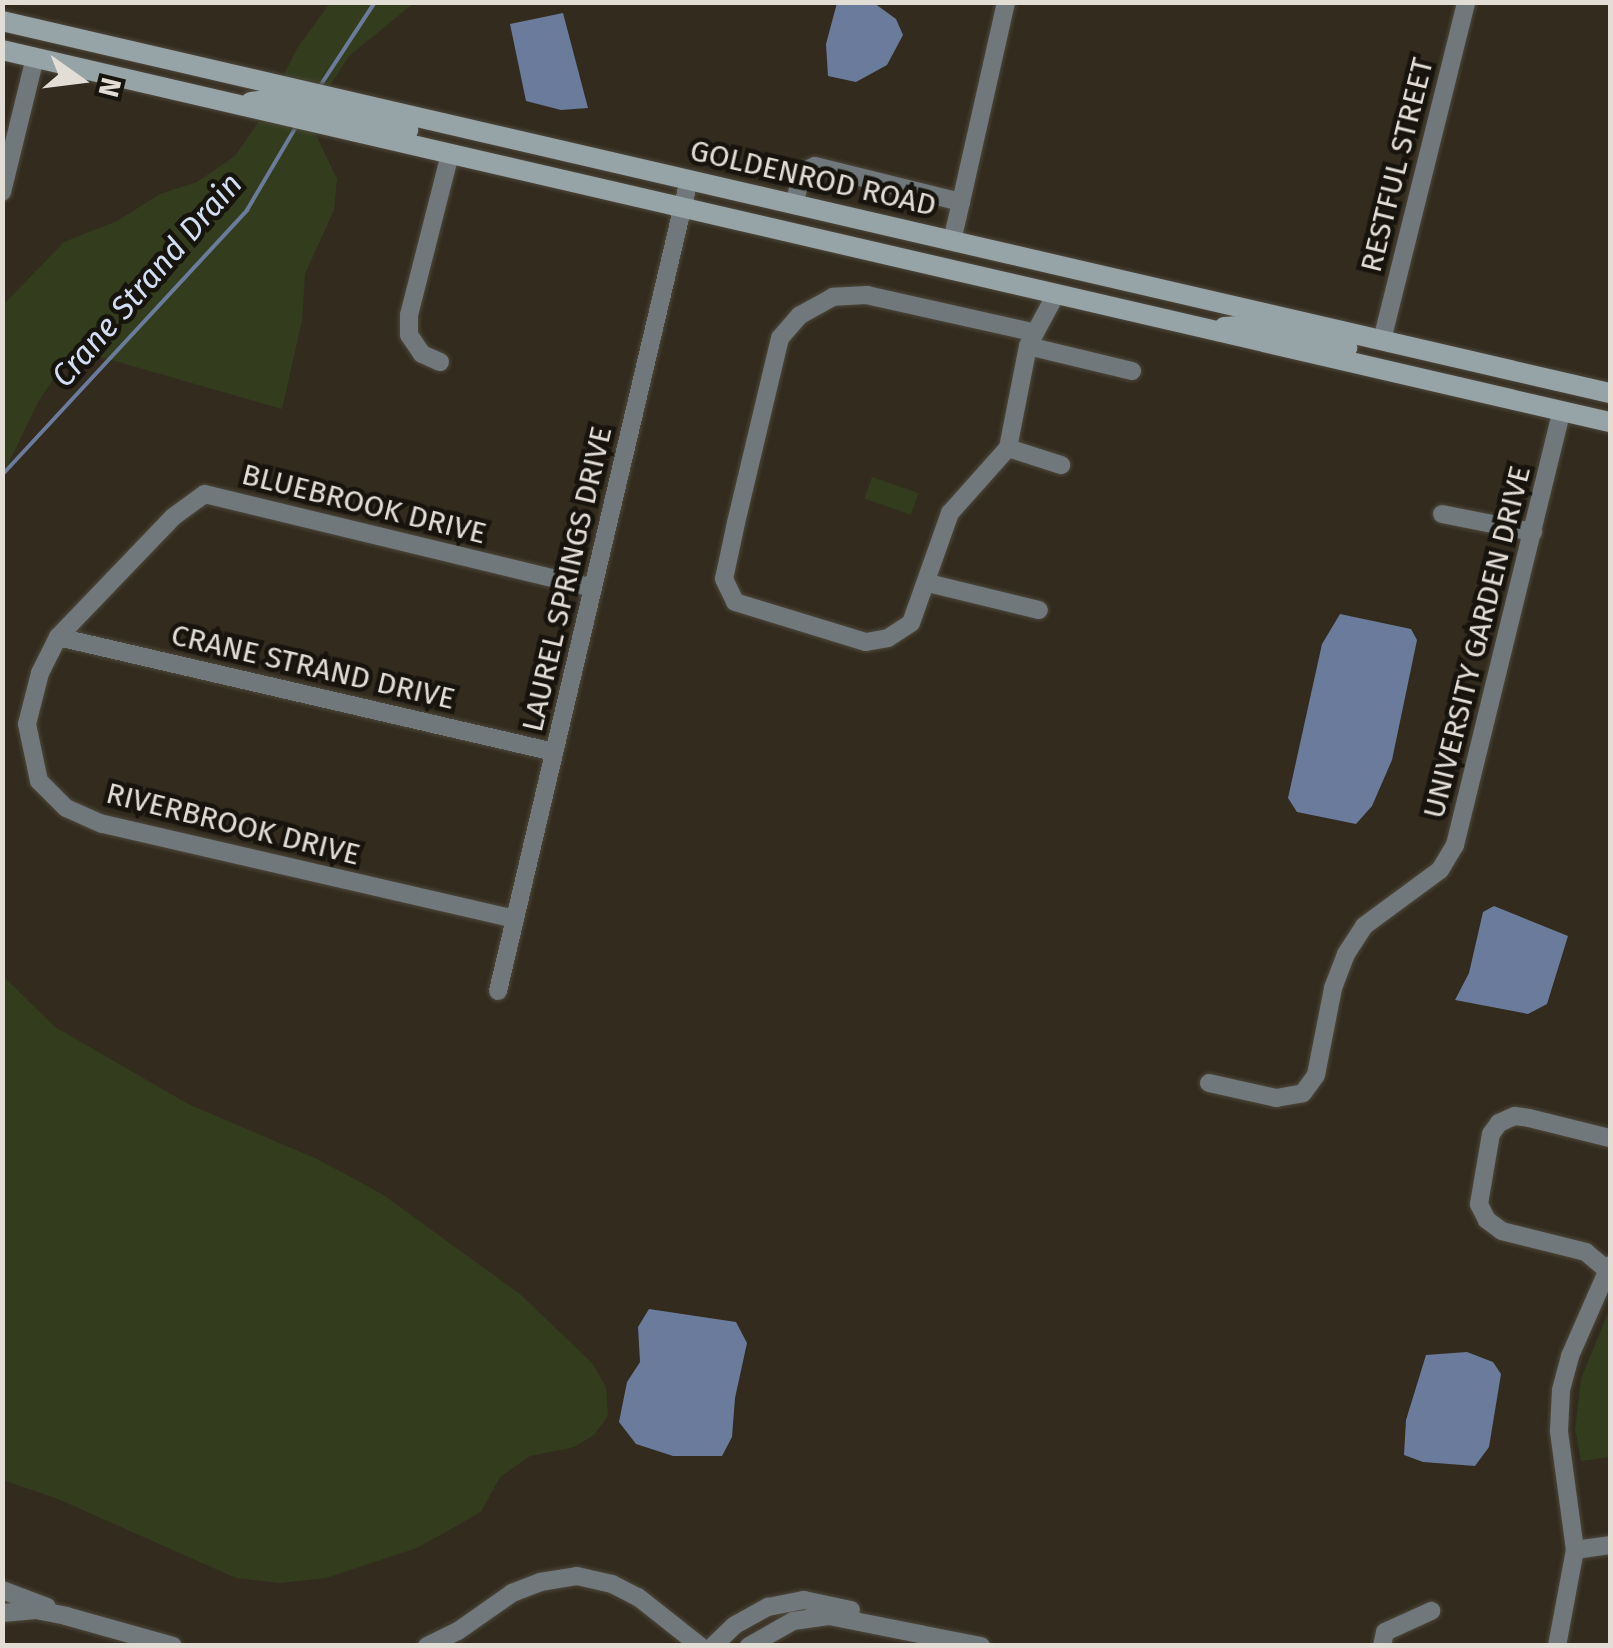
<!DOCTYPE html>
<html>
<head>
<meta charset="utf-8">
<style>
	body { margin:0 }
	#map { position:relative; width:1613px; height:1648px; overflow:hidden; background:#322b1e; font-family:"Fira Sans",sans-serif }
	div>[style] { position:absolute }
	.green>* { inset:0; background:#333d1e; transform-origin:0 0 }
	.water>* { inset:0; background:#6b7b9b }
	.stream>* { height:4px; margin:-2px; padding:0 2px; transform-origin:2px; border-radius:2px; background:#6b7b9b }
	.roads { filter:drop-shadow(0 0 2px #4e473b) drop-shadow(0 0 2px #4e473b) }
	.minor>* { height:18px; margin:-9px; padding:0 9px; transform-origin:9px; border-radius:9px; background:#70787b }
	.secondary>* { height:20px; margin:-10px; padding:0 10px; transform-origin:10px; border-radius:10px; background:#96a3a7 }
	span { translate:-50% -50%; white-space:nowrap; text-align:center; line-height:1.15; -webkit-text-stroke:9px #17140e; paint-order:stroke }
	.street-label { font-size:30px; color:#e2ddd5 }
	.water-label { font-size:32px; color:#d3def5; font-style:italic }
	.frame { position:absolute; inset:0; border:5px solid #e2ddd5; pointer-events:none }
	.north { position:absolute; left:30px; top:30px; width:100px; height:100px; -webkit-text-stroke:8px #17140e; paint-order:stroke; rotate:104deg; font-size:28px; font-weight:700; line-height:40px; text-align:center; color:#e2ddd5 }
	.north::after { content:''; display:block; margin:auto; width:35px; height:45px; background:#e2ddd5; clip-path:polygon(50% 0,100% 100%,50% 72%,0 100%) }
</style>
</head>
<body>
<div id="map">
	<div class="green">
		<div style="clip-path:polygon(330px 3px,414px 3px,349px 56px,325px 93px,282px 78px,298px 47px)"></div>
		<div style="clip-path:polygon(270px 105px,308px 118px,337px 179px,334px 210px,305px 274px,302px 321px,282px 409px,101px 357px,64px 363px,38px 402px,3px 475px,4px 304px,64px 242px,117px 221px,160px 194px,197px 182px,235px 156px)"></div>
		<div style="left:872px;top:477px;width:49px;height:23px;rotate:19deg"></div>
		<div style="clip-path:polygon(2px 975px,55px 1027px,188px 1104px,317px 1159px,382px 1194px,521px 1295px,592px 1363px,606px 1387px,608px 1416px,594px 1435px,574px 1447px,530px 1456px,500px 1477px,481px 1512px,417px 1548px,326px 1578px,280px 1583px,236px 1578px,58px 1499px,3px 1480px)"></div>
		<div style="clip-path:polygon(1610px 1308px,1610px 1457px,1581px 1461px,1575px 1429px,1581px 1379px)"></div>
	</div>
	<div class="water">
		<div style="clip-path:polygon(837px 3px,874px 3px,896px 19px,903px 35px,887px 65px,856px 82px,828px 76px,826px 44px)"></div>
		<div style="clip-path:polygon(563px 13px,588px 108px,561px 110px,526px 101px,510px 24px)"></div>
		<div style="clip-path:polygon(1340px 614px,1411px 629px,1417px 640px,1392px 760px,1372px 806px,1356px 824px,1297px 812px,1288px 798px,1322px 644px)"></div>
		<div style="clip-path:polygon(1494px 906px,1568px 936px,1547px 1004px,1528px 1014px,1455px 1000px,1469px 973px,1483px 912px)"></div>
		<div style="clip-path:polygon(649px 1309px,736px 1322px,747px 1343px,735px 1398px,732px 1437px,722px 1456px,673px 1456px,636px 1444px,619px 1422px,627px 1382px,640px 1362px,638px 1327px)"></div>
		<div style="clip-path:polygon(1467px 1352px,1493px 1362px,1501px 1374px,1489px 1447px,1475px 1466px,1423px 1462px,1404px 1455px,1406px 1420px,1426px 1355px)"></div>
	</div>
	<div class="stream">
		<div style="left:320px;top:86px;width:100px;rotate:-56.8deg"></div>
		<div style="left:2px;top:475px;width:361px;rotate:-47.2deg"></div>
		<div style="left:247px;top:210px;width:99px;rotate:-59.5deg"></div>
	</div>
	<div class="roads">
		<div class="minor">
			<div style="left:2px;top:192px;width:138px;rotate:-76.2deg"></div>
			<div style="left:961px;top:202px;width:205px;rotate:-77.3deg"></div>
			<div style="left:794px;top:205px;width:34px;rotate:-76deg"></div>
			<div style="left:802px;top:172px;width:14px;rotate:-25deg"></div>
			<div style="left:815px;top:166px;width:150px;rotate:13.9deg"></div>
			<div style="left:961px;top:202px;width:40px;rotate:103deg"></div>
			<div style="left:1032px;top:332px;width:169px;rotate:-167.4deg"></div>
			<div style="left:867px;top:295px;width:34px;rotate:177deg"></div>
			<div style="left:833px;top:297px;width:38px;rotate:151deg"></div>
			<div style="left:800px;top:315px;width:30px;rotate:131deg"></div>
			<div style="left:780px;top:338px;width:190px;rotate:103.4deg"></div>
			<div style="left:736px;top:523px;width:57px;rotate:102.1deg"></div>
			<div style="left:724px;top:579px;width:25px;rotate:64deg"></div>
			<div style="left:735px;top:602px;width:137px;rotate:17deg"></div>
			<div style="left:866px;top:642px;width:22px;rotate:-10deg"></div>
			<div style="left:888px;top:638px;width:27px;rotate:-33deg"></div>
			<div style="left:911px;top:623px;width:117px;rotate:-70.5deg"></div>
			<div style="left:950px;top:513px;width:87px;rotate:-48.3deg"></div>
			<div style="left:1008px;top:448px;width:104px;rotate:-78.9deg"></div>
			<div style="left:1028px;top:346px;width:59px;rotate:-61.7deg"></div>
			<div style="left:1382px;top:340px;width:348px;rotate:-76deg"></div>
			<div style="left:1028px;top:346px;width:107px;rotate:13.5deg"></div>
			<div style="left:440px;top:362px;width:20px;rotate:-156deg"></div>
			<div style="left:422px;top:354px;width:23px;rotate:-124deg"></div>
			<div style="left:409px;top:335px;width:20px;rotate:-90deg"></div>
			<div style="left:409px;top:315px;width:166px;rotate:-75.7deg"></div>
			<div style="left:1008px;top:448px;width:56px;rotate:17.8deg"></div>
			<div style="left:1442px;top:514px;width:93px;rotate:11.2deg"></div>
			<div style="left:928px;top:583px;width:114px;rotate:13.7deg"></div>
			<div style="left:58px;top:637px;width:509px;rotate:13.05deg"></div>
			<div style="left:515px;top:919px;width:424px;rotate:-167deg"></div>
			<div style="left:102px;top:824px;width:39px;rotate:-156deg"></div>
			<div style="left:66px;top:808px;width:38px;rotate:-135deg"></div>
			<div style="left:39px;top:781px;width:58px;rotate:-101.9deg"></div>
			<div style="left:27px;top:724px;width:53px;rotate:-75.7deg"></div>
			<div style="left:40px;top:673px;width:40px;rotate:-63.4deg"></div>
			<div style="left:58px;top:637px;width:166px;rotate:-46.2deg"></div>
			<div style="left:173px;top:517px;width:39px;rotate:-36deg"></div>
			<div style="left:205px;top:494px;width:399px;rotate:13.6deg"></div>
			<div style="left:498px;top:991px;width:833px;rotate:-76.75deg"></div>
			<div style="left:1209px;top:1083px;width:69px;rotate:12.6deg"></div>
			<div style="left:1276px;top:1098px;width:27px;rotate:-10deg"></div>
			<div style="left:1303px;top:1093px;width:22px;rotate:-54deg"></div>
			<div style="left:1316px;top:1075px;width:89px;rotate:-78.9deg"></div>
			<div style="left:1333px;top:988px;width:36px;rotate:-69deg"></div>
			<div style="left:1346px;top:954px;width:33px;rotate:-57deg"></div>
			<div style="left:1364px;top:926px;width:94px;rotate:-36.4deg"></div>
			<div style="left:1440px;top:870px;width:29px;rotate:-59deg"></div>
			<div style="left:1455px;top:845px;width:447px;rotate:-76.2deg"></div>
			<div style="left:1606px;top:1269px;width:26px;rotate:-140deg"></div>
			<div style="left:1586px;top:1252px;width:87px;rotate:-166deg"></div>
			<div style="left:1502px;top:1231px;width:19px;rotate:-144deg"></div>
			<div style="left:1487px;top:1220px;width:18px;rotate:-117deg"></div>
			<div style="left:1479px;top:1204px;width:71px;rotate:-80.3deg"></div>
			<div style="left:1491px;top:1134px;width:14px;rotate:-54deg"></div>
			<div style="left:1499px;top:1123px;width:17px;rotate:-24deg"></div>
			<div style="left:1515px;top:1116px;width:14px;rotate:8deg"></div>
			<div style="left:1529px;top:1118px;width:83px;rotate:13.9deg"></div>
			<div style="left:1575px;top:1550px;width:35px;rotate:-8deg"></div>
			<div style="left:2px;top:1590px;width:48px;rotate:20.7deg"></div>
			<div style="left:2px;top:1613px;width:34px;rotate:-5deg"></div>
			<div style="left:36px;top:1610px;width:31px;rotate:11deg"></div>
			<div style="left:66px;top:1616px;width:111px;rotate:15.7deg"></div>
			<div style="left:427px;top:1646px;width:34px;rotate:-26deg"></div>
			<div style="left:458px;top:1631px;width:66px;rotate:-35.1deg"></div>
			<div style="left:512px;top:1593px;width:30px;rotate:-21deg"></div>
			<div style="left:540px;top:1582px;width:37px;rotate:-9deg"></div>
			<div style="left:577px;top:1576px;width:36px;rotate:13deg"></div>
			<div style="left:612px;top:1584px;width:29px;rotate:27deg"></div>
			<div style="left:638px;top:1597px;width:79px;rotate:38.3deg"></div>
			<div style="left:713px;top:1646px;width:30px;rotate:-44deg"></div>
			<div style="left:735px;top:1625px;width:38px;rotate:-29deg"></div>
			<div style="left:768px;top:1607px;width:37px;rotate:-11deg"></div>
			<div style="left:804px;top:1600px;width:48px;rotate:12deg"></div>
			<div style="left:749px;top:1646px;width:51px;rotate:-29.6deg"></div>
			<div style="left:793px;top:1621px;width:36px;rotate:-8deg"></div>
			<div style="left:829px;top:1616px;width:155px;rotate:11.2deg"></div>
			<div style="left:1382px;top:1646px;width:14px;rotate:-78deg"></div>
			<div style="left:1385px;top:1632px;width:51px;rotate:-24.5deg"></div>
			<div style="left:1557px;top:1646px;width:98px;rotate:-79.4deg"></div>
			<div style="left:1575px;top:1550px;width:120px;rotate:-97.7deg"></div>
			<div style="left:1559px;top:1431px;width:41px;rotate:-87.2deg"></div>
			<div style="left:1561px;top:1390px;width:35px;rotate:-75deg"></div>
			<div style="left:1570px;top:1356px;width:99px;rotate:-66.3deg"></div>
		</div>
		<div class="secondary">
			<div style="left:2px;top:21px;width:1650px;rotate:13.03deg"></div>
			<div style="left:2px;top:50px;width:1650px;rotate:13.03deg"></div>
			<div style="left:251px;top:102px;width:26px;rotate:-7deg"></div>
			<div style="left:277px;top:99px;width:135px;rotate:13.3deg"></div>
			<div style="left:1224px;top:327px;width:27px;rotate:-4deg"></div>
			<div style="left:1251px;top:325px;width:99px;rotate:13.5deg"></div>
		</div>
	</div>
	<div class="street-label">
		<span style="left:1397px;top:165px;rotate:-76deg">RESTFUL STREET</span>
		<span style="left:813px;top:178px;rotate:13deg">GOLDENROD ROAD</span>
		<span style="left:364px;top:504px;rotate:14deg">BLUEBROOK DRIVE</span>
		<span style="left:567px;top:579px;rotate:-77deg">LAUREL SPRINGS DRIVE</span>
		<span style="left:1477px;top:642px;rotate:-76deg">UNIVERSITY GARDEN DRIVE</span>
		<span style="left:313px;top:667px;rotate:13deg">CRANE STRAND DRIVE</span>
		<span style="left:233px;top:824px;rotate:14deg">RIVERBROOK DRIVE</span>
	</div>
	<div class="water-label">
		<span style="left:147px;top:280px;rotate:-49deg">Crane Strand Drain</span>
	</div>
	<div class="frame"></div>
	<div class="north">N</div>
</div>
</body>
</html>
